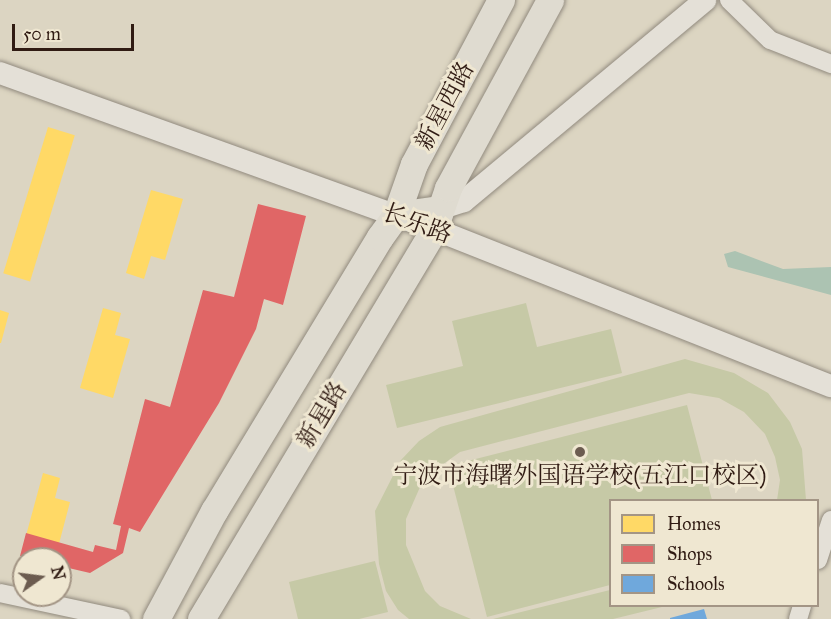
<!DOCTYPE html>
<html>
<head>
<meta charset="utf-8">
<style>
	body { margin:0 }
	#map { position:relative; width:831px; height:619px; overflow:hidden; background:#dcd5c2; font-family:"IM FELL Great Primer","Noto Serif SC",serif }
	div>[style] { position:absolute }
	.green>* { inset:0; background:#c6c9a6 }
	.water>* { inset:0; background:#acc3b2 }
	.homes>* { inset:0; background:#ffd966; transform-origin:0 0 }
	.shops>* { inset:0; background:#e06666 }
	.schools>* { inset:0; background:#6fa8dc }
	.roads { filter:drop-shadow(0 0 2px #918a7e) drop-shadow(0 0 2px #918a7e) }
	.minor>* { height:18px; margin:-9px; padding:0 9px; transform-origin:9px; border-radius:9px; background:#e4e0d7 }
	.tertiary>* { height:22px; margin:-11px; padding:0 11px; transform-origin:11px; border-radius:11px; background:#e4e0d7 }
	.primary>* { height:27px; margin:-13.5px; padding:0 13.5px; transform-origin:13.5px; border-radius:13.5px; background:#dfdbd0 }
	.dots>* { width:16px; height:16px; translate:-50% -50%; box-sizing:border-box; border:3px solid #efe7d1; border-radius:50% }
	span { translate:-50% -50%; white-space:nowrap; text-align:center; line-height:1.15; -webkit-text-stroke:6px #efe7d1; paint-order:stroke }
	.street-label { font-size:24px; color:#301b13 }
	.poi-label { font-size:24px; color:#301b13 }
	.legend { position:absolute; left:609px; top:499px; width:210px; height:108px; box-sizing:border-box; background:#efe7d1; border:2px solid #a39585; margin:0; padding:8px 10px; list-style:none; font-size:18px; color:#301b13 }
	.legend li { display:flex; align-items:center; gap:12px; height:30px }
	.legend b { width:30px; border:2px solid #a39585 }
	.north { position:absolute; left:12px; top:547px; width:60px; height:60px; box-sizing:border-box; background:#efe7d1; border:2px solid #a39585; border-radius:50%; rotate:76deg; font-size:16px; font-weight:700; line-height:24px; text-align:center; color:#301b13 }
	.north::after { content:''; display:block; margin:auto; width:21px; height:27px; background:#6c5c50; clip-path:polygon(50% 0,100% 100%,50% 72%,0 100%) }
	.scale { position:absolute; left:12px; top:24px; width:122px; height:27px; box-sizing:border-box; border:3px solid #301b13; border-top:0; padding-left:8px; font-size:18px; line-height:21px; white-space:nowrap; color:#301b13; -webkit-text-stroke:4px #efe7d1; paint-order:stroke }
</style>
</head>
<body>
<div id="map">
	<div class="green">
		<div style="clip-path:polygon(526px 303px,537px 347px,611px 329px,622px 373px,397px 428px,386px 385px,463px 366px,452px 321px)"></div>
		<div style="clip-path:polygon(685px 359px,734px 373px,768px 393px,790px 422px,802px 449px,806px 500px,777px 500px,780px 480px,775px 457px,765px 434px,744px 412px,719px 398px,689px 393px,460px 452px,424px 478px,406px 519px,406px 545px,425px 591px,440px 606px,471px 619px,409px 619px,398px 610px,386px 591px,379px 564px,375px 511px,401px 460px,419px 441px,440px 427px)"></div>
		<div style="clip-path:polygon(687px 405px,712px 500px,610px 500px,610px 585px,487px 617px,448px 466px)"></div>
		<div style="clip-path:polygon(375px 561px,388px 612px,359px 619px,298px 619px,289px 582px)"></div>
		<div style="clip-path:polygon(610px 590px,610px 606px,666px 606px,613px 619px,493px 619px)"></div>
	</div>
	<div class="water">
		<div style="clip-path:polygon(735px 251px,783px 269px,831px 267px,831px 295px,728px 267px,724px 254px)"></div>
	</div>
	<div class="homes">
		<div style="left:48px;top:127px;width:28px;height:153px;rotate:17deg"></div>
		<div style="clip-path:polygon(151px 190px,183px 199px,165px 260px,151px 256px,144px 279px,126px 273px)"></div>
		<div style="clip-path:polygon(261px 208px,299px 218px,293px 241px,283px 238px,274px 275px,283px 278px,277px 301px,239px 291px)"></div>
		<div style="clip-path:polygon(103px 308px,121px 313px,115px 335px,130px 339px,113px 398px,80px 388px)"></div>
		<div style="clip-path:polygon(0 310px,9px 313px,1px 343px,0 343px)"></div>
		<div style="clip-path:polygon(200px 310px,238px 320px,232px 342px,222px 340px,213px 377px,222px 380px,216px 403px,178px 392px)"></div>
		<div style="clip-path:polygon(144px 417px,169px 424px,164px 442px,170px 444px,165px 460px,159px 459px,155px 470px,164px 473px,161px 484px,151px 481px,147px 496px,154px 498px,150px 510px,145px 508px,139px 529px,116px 522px)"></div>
		<div style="clip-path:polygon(43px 473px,60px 478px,55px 498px,70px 502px,55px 559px,21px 554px)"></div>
	</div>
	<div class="shops">
		<div style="clip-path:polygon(258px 204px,306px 216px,283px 305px,264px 299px,256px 329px,219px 403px,140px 532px,129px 528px,123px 553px,90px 573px,60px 566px,60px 559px,20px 556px,26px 533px,93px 552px,95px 545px,116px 550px,121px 526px,113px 524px,145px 399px,170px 407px,203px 290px,234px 297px)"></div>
	</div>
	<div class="schools">
		<div style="clip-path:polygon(704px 609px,707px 619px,670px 619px,670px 618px)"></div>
	</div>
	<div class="roads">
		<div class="minor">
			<div style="left:729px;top:0;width:57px;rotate:44.3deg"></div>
			<div style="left:770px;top:40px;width:66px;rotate:21.5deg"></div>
			<div style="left:818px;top:560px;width:42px;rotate:-72deg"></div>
			<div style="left:0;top:593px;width:124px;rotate:12.1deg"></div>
			<div style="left:798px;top:619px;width:14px;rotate:-73deg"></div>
		</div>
		<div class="tertiary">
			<div style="left:0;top:73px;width:461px;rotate:19.8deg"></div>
			<div style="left:434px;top:229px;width:427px;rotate:21.6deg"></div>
			<div style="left:439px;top:209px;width:26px;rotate:-18deg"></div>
			<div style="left:464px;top:201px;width:314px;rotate:-39.8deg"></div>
		</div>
		<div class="primary">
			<div style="left:396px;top:215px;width:54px;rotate:-70.6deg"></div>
			<div style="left:414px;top:164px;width:186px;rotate:-62.1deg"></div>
			<div style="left:156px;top:619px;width:123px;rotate:-61.8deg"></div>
			<div style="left:214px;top:511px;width:320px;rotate:-58.8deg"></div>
			<div style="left:380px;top:237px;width:27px;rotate:-54deg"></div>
			<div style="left:396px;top:215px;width:43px;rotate:-7.9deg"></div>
			<div style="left:201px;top:619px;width:454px;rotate:-59.1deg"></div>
			<div style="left:434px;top:229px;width:43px;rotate:-71.1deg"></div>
			<div style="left:448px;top:188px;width:214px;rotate:-61.5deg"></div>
		</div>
	</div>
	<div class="dots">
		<div style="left:580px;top:452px;background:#6c5c50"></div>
	</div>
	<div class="street-label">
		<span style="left:445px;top:106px;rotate:-62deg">新星西路</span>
		<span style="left:417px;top:224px;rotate:20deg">长乐路</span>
		<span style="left:322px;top:415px;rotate:-59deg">新星路</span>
	</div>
	<div class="poi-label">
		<span style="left:580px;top:476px">宁波市海曙外国语学校(五江口校区)</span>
	</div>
	<ul class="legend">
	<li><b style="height:16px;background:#ffd966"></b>Homes</li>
	<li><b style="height:16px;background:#e06666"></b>Shops</li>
	<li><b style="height:16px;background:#6fa8dc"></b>Schools</li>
	</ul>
	<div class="north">N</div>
	<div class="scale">50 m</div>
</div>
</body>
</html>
